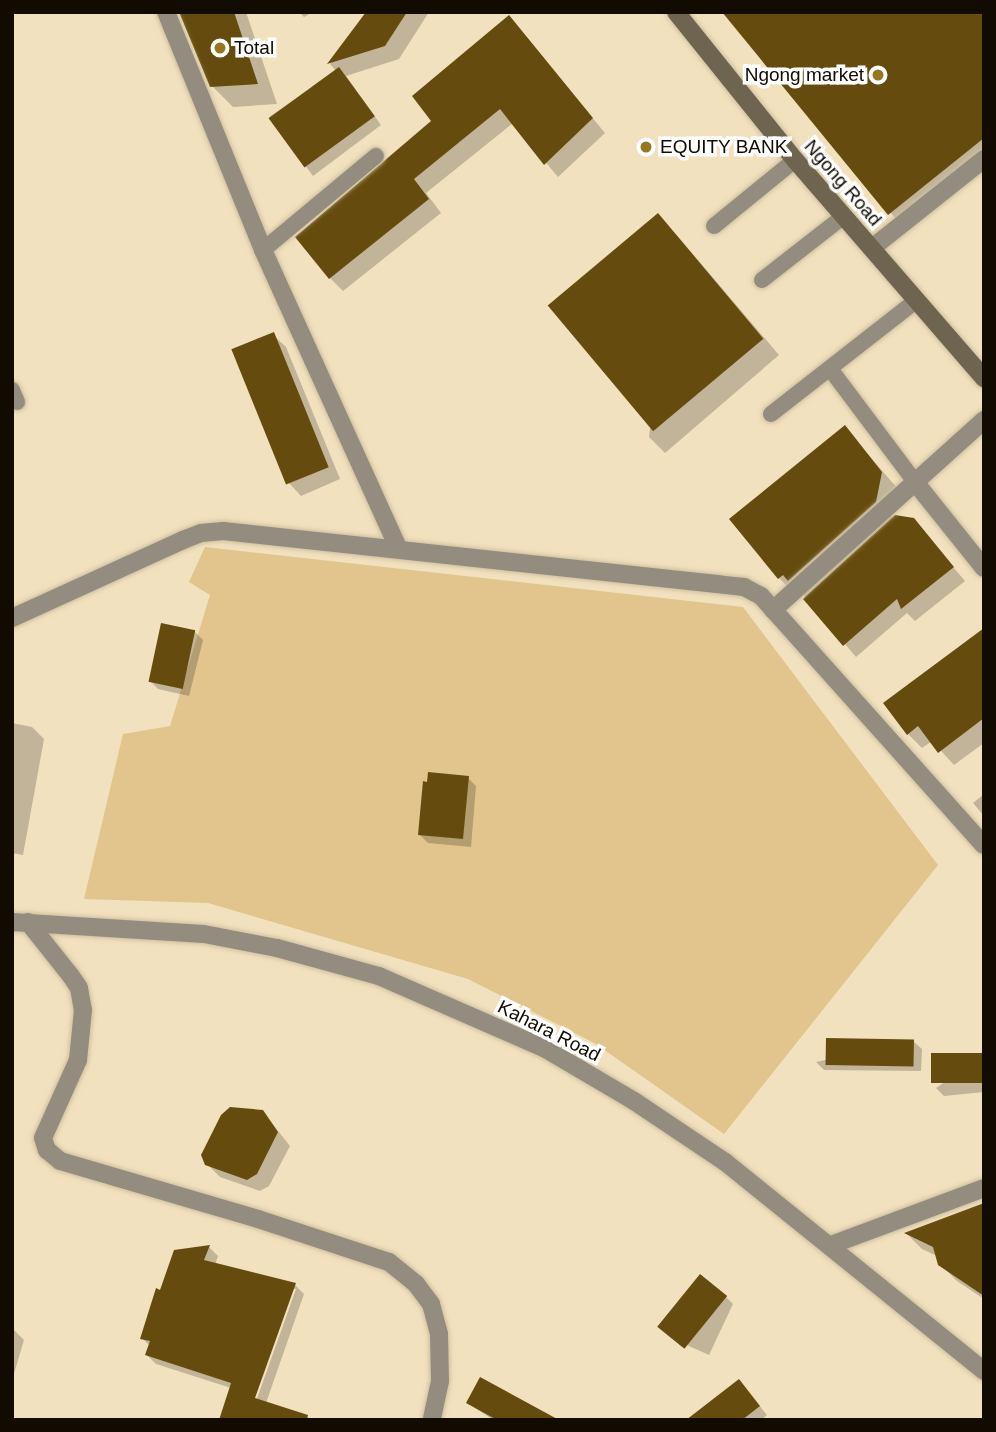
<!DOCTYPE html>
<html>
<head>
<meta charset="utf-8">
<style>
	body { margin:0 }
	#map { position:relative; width:996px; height:1432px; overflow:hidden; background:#f2e1be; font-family:Helvetica,sans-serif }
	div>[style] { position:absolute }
	.green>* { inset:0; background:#e1c58c }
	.shadow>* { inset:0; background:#0003 }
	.building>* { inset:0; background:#654c0e; transform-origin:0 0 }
	.roads { filter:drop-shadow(0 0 2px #cebfa0) drop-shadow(0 0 2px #cebfa0) }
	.service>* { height:16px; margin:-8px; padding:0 8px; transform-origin:8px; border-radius:8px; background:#948d7f }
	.minor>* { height:18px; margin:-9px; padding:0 9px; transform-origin:9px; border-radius:9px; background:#948d7f }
	.tertiary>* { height:18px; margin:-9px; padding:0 9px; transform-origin:9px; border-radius:9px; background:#948d7f }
	.secondary>* { height:18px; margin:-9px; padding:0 9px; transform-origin:9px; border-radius:9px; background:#6e644f }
	.dots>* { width:19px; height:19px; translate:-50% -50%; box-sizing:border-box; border:4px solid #fff; border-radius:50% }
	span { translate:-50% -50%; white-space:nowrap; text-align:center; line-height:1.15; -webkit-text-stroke:7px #fff; paint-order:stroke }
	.poi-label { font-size:19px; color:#110b02 }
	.left { translate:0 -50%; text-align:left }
	.right { translate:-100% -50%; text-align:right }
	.street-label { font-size:19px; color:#110b02 }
	.frame { position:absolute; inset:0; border:14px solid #110b02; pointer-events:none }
</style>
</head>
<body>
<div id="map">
	<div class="green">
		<div style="clip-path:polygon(205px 547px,743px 607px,938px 865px,724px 1134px,596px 1044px,468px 979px,208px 903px,84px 899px,123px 734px,170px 726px,210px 595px,189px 582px)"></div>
	</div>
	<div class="shadow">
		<div style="clip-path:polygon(183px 12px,246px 12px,277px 104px,233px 107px,212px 86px)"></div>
		<div style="clip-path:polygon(299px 12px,313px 12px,304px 17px)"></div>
		<div style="clip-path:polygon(368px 12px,429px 12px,399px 59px,346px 76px,381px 125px,313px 176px,269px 117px,336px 71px,330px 64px)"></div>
		<div style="clip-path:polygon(724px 12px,984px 12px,984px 167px,905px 230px)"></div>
		<div style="clip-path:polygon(509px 18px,605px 133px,558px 177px,513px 123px,426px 193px,441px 213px,343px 291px,330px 278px,433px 121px)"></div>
		<div style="clip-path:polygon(674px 232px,779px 355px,665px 453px,649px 437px)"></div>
		<div style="clip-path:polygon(273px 335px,286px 347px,340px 479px,301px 496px,289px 483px,234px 351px)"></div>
		<div style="clip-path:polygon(845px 428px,898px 489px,891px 521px,913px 520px,965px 581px,915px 621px,907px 613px,856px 657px,806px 598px,800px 591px,795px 594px,779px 578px,732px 519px)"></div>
		<div style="clip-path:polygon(163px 625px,195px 632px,203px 640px,189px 696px,158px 689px,150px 681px)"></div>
		<div style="clip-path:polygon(984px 630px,984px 743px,954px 765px,932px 741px,922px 748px,908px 734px)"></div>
		<div style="clip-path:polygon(12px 723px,32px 727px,44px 739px,23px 855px,12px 853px)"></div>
		<div style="clip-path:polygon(468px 778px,476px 786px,471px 847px,428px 843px,420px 835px)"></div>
		<div style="clip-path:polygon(984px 794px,984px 816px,973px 803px)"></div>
		<div style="clip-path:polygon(913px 1041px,922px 1049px,921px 1071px,824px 1070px,816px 1062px)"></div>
		<div style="clip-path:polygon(984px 1055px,984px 1092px,944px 1096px,936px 1088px)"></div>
		<div style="clip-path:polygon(263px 1112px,290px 1146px,269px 1186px,260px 1191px,220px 1177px,207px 1164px)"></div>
		<div style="clip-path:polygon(984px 1205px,984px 1299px,957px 1281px,940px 1264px,937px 1256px,922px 1249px,907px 1234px)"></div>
		<div style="clip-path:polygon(evenodd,209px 1247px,218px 1256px,215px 1265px,295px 1285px,304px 1294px,266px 1403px,279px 1414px,277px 1420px,221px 1420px,231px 1388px,156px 1364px,147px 1355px,150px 1346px,142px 1338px,157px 1291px,161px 1292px,175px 1252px,209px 1247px,292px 1289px,296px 1289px,254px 1407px,251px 1406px,292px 1289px)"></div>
		<div style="clip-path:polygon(726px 1297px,733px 1304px,709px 1355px,680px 1342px,673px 1336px)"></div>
		<div style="clip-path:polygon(12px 1328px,24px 1340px,13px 1377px,12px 1377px)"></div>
		<div style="clip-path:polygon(739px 1381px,767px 1415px,761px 1420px,689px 1420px)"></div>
		<div style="clip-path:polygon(468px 1403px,554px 1420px,493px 1420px)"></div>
	</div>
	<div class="building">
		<div style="clip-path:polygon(179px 12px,234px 12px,258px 84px,210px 87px)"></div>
		<div style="clip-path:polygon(366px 12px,407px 12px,385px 46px,327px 64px)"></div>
		<div style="clip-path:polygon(722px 12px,984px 12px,984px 138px,888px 215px)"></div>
		<div style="clip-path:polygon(509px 15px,593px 118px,544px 165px,500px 109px,414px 179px,429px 199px,329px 279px,295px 237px,431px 121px,412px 96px)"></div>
		<div style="left:339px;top:67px;width:61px;height:87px;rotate:54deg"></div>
		<div style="left:658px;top:213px;width:164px;height:144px;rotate:50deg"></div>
		<div style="left:274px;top:332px;width:146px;height:46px;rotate:68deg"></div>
		<div style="clip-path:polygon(845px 425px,882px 472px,876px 502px,788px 581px,783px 575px,778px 579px,729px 519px)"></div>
		<div style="clip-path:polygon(895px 515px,914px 518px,954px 567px,901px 609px,897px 599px,843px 646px,803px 599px)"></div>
		<div style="left:161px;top:623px;width:35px;height:60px;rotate:12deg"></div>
		<div style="clip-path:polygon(984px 628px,984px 718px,938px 753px,918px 726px,907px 735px,883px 703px)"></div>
		<div style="clip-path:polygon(428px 772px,469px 776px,463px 839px,418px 835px,423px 781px,427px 782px)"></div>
		<div style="left:826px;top:1038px;width:88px;height:27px;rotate:1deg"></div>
		<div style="left:984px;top:1053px;width:30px;height:53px;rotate:90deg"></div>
		<div style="clip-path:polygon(230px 1107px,263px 1110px,278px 1132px,257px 1174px,247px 1180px,205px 1165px,201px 1155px,221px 1115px)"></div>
		<div style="clip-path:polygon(984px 1203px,984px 1296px,938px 1265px,933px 1247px,904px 1233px)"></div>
		<div style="clip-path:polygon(210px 1245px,204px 1260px,296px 1283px,255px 1398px,308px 1415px,307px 1420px,219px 1420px,231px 1383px,145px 1355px,150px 1341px,140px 1339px,156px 1288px,160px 1290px,174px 1250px)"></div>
		<div style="left:700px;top:1274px;width:35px;height:68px;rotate:39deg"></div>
		<div style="clip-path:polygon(480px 1377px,559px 1420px,497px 1420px,466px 1403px)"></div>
		<div style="clip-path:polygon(739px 1379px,760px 1406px,742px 1420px,686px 1420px)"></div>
	</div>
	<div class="roads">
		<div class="service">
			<div style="left:714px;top:226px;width:104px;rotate:-39.2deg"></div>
			<div style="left:263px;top:250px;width:147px;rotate:-39.8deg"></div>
			<div style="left:762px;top:280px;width:104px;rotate:-38deg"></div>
			<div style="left:831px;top:370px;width:140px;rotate:53.1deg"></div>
			<div style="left:12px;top:390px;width:13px;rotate:67deg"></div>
			<div style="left:771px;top:414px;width:185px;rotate:-38deg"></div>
		</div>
		<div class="minor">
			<div style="left:166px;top:12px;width:257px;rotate:67.8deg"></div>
			<div style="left:263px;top:250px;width:329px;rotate:65.6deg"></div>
			<div style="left:872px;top:248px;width:143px;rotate:-38.5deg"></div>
			<div style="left:915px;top:482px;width:110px;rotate:51.3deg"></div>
			<div style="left:773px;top:610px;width:284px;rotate:-42deg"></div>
			<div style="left:12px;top:618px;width:188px;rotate:-24.5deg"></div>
			<div style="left:183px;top:540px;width:19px;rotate:-21deg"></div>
			<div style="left:201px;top:533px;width:22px;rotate:-5deg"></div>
			<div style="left:223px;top:531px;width:524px;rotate:6.13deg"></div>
			<div style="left:744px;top:587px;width:19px;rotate:28deg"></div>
			<div style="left:761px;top:596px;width:334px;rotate:48.2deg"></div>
			<div style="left:28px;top:922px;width:69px;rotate:51.5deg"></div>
			<div style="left:71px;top:976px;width:14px;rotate:56deg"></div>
			<div style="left:79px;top:988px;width:22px;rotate:80deg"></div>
			<div style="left:83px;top:1010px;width:50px;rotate:95.7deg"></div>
			<div style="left:78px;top:1060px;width:85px;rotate:114.2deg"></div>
			<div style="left:43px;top:1138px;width:13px;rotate:72deg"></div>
			<div style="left:47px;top:1150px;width:17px;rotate:40deg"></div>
			<div style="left:60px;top:1161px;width:206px;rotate:16.3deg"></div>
			<div style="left:258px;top:1219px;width:138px;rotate:18.2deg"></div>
			<div style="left:389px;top:1262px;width:35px;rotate:39deg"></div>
			<div style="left:416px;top:1284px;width:25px;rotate:53deg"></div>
			<div style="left:431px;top:1304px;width:31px;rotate:75deg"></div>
			<div style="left:439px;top:1334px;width:47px;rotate:88.8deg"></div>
			<div style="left:440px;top:1381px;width:40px;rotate:102deg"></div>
			<div style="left:831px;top:1245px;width:163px;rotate:-20.4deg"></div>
		</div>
		<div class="tertiary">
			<div style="left:12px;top:922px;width:192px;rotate:3.6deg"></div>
			<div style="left:204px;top:934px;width:74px;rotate:10.9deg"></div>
			<div style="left:277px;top:948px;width:106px;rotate:15.4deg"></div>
			<div style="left:379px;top:976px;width:180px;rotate:23.6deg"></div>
			<div style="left:544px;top:1048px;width:104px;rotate:30.5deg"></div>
			<div style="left:634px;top:1101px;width:110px;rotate:33.8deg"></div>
			<div style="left:725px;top:1162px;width:333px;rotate:38.9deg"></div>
		</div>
		<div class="secondary">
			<div style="left:676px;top:12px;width:190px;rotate:51.2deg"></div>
			<div style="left:795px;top:160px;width:289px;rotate:49.1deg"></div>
		</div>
	</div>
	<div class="dots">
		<div style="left:220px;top:48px;background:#98751f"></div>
		<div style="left:878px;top:75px;background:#98751f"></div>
		<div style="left:646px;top:147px;background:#98751f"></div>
	</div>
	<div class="poi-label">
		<span class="left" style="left:234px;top:48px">Total</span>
		<span class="right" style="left:864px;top:75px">Ngong market</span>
		<span class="left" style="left:660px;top:147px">EQUITY BANK</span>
	</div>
	<div class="street-label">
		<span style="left:843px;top:183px;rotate:49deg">Ngong Road</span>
		<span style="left:549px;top:1031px;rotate:27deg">Kahara Road</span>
	</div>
	<div class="frame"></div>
</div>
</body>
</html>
